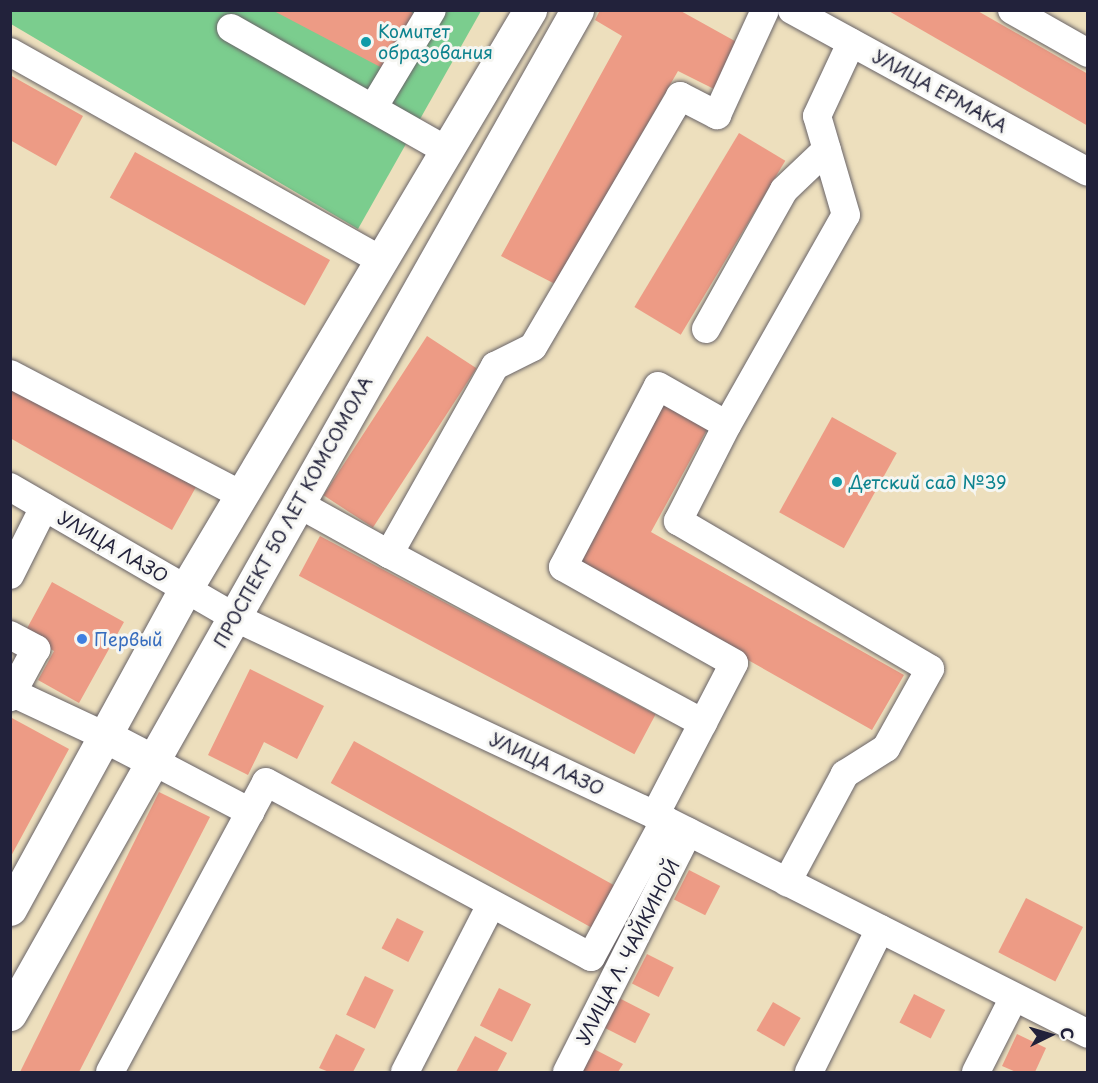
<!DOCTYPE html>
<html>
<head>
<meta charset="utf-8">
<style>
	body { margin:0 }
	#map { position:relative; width:1098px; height:1083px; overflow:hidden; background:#eddfbd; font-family:"Playpen Sans",sans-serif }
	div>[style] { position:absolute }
	.green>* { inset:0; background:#7bcd8e }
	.building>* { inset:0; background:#ed9b85; transform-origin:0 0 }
	.roads { filter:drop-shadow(0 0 2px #696468) drop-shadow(0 0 2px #696468) }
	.minor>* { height:28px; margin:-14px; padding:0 14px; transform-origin:14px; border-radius:14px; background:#fff }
	.major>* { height:33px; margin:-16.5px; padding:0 16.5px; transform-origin:16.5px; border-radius:16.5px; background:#fff }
	.dots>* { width:16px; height:16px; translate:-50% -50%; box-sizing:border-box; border:3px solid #f6f6f2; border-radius:50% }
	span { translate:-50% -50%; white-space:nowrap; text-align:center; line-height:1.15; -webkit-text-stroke:6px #f6f6f2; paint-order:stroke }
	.culture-label { font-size:18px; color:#0d838f }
	.left { translate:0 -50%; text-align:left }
	.street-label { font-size:18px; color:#22223b }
	.shop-label { font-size:18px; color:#366cbe }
	.frame { position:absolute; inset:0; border:12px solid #22223b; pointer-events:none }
	.north { position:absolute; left:1020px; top:1005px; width:60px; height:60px; -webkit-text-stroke:4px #f6f6f2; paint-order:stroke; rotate:85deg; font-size:16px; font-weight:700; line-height:24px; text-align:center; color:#22223b }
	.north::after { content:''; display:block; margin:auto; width:21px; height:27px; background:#22223b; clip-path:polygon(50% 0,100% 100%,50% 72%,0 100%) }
</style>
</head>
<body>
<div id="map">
	<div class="green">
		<div style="clip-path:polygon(11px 10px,481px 11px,358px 229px,11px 24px)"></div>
	</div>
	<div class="building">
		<div style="clip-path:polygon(272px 10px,408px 10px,415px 14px,386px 70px)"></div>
		<div style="clip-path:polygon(600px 10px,679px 10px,742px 45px,718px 91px,678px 71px,555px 284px,501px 256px,622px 36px,595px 20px)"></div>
		<div style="clip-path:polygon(887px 10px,976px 10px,1088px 74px,1088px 126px)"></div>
		<div style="clip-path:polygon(10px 75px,83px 116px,56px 166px,10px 140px)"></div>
		<div style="left:739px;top:133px;width:54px;height:203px;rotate:31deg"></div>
		<div style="left:135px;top:152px;width:223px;height:52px;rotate:29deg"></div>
		<div style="left:427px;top:336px;width:59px;height:190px;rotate:33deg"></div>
		<div style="clip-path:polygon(10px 380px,196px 487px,172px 530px,10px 438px)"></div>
		<div style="clip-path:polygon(660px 399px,709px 426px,651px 532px,904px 675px,872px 730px,574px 562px)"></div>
		<div style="left:832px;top:417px;width:74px;height:109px;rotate:29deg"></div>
		<div style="left:320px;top:536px;width:380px;height:45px;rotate:28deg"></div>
		<div style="clip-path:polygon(52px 582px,124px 622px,79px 703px,38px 680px,54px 651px,24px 634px)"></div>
		<div style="clip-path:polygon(250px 669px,324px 706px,297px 759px,264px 742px,248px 775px,208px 755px)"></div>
		<div style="clip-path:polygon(10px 717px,69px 749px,10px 858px)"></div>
		<div style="left:354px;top:741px;width:302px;height:48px;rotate:29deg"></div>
		<div style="clip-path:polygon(159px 792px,210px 817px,79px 1072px,20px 1072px)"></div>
		<div style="left:689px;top:870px;width:35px;height:33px;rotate:27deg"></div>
		<div style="left:1026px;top:898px;width:64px;height:61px;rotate:27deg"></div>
		<div style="left:397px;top:918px;width:30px;height:34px;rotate:27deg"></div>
		<div style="left:647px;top:954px;width:30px;height:33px;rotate:27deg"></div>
		<div style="left:365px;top:976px;width:32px;height:43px;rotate:26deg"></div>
		<div style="left:499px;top:988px;width:36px;height:42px;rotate:27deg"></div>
		<div style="left:914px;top:994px;width:35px;height:32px;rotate:27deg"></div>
		<div style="left:619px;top:998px;width:35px;height:33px;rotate:27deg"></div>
		<div style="left:773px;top:1002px;width:32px;height:33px;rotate:30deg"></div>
		<div style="clip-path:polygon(336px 1034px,365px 1049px,353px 1072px,329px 1072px,319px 1068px)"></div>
		<div style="clip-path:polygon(1017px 1034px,1046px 1048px,1035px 1072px,1016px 1072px,1002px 1066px)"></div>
		<div style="clip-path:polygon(475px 1036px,507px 1053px,497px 1072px,456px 1072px)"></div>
		<div style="clip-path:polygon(592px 1048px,623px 1064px,618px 1072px,579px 1072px)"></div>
	</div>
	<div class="roads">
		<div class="minor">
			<div style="left:792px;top:10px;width:337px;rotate:28.7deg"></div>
			<div style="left:1012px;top:10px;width:87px;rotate:29.5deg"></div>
			<div style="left:231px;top:28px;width:247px;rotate:29.6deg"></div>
			<div style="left:10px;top:52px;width:425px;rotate:29.3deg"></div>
			<div style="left:373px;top:108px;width:114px;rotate:-59deg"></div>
			<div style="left:706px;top:329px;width:159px;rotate:-60.7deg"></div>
			<div style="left:784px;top:190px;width:59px;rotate:-43.6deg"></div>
			<div style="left:10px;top:374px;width:261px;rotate:27.6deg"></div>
			<div style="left:727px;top:425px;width:241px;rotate:-60.5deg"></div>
			<div style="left:846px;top:215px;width:103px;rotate:-106.3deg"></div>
			<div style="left:817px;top:116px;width:81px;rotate:-65deg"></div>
			<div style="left:10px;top:487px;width:259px;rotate:30.1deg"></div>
			<div style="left:234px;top:617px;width:465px;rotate:25.2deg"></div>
			<div style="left:655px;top:815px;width:485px;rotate:26.8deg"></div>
			<div style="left:297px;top:503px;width:105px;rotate:29deg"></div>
			<div style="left:10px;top:575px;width:76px;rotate:-63.4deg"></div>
			<div style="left:10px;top:635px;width:30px;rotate:28deg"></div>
			<div style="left:36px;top:649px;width:55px;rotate:118.4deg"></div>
			<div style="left:13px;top:693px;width:102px;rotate:25.1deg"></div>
			<div style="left:703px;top:723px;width:357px;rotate:-151.7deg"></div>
			<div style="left:389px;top:554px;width:216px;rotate:-60.6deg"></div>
			<div style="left:495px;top:366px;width:42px;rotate:-26.6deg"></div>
			<div style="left:533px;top:347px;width:291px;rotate:-59.6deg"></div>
			<div style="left:680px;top:96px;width:42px;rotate:27.2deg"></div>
			<div style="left:717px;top:115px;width:115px;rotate:-65.4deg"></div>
			<div style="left:153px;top:761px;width:110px;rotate:27.7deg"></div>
			<div style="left:655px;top:815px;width:171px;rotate:-62.5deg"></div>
			<div style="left:734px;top:663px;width:196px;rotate:-150.7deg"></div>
			<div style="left:563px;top:567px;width:204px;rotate:-62.3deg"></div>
			<div style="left:658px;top:386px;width:79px;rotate:29.5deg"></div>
			<div style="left:727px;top:425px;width:108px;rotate:117deg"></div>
			<div style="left:678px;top:521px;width:292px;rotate:30.4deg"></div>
			<div style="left:930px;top:669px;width:90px;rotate:119.1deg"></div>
			<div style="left:886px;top:748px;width:49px;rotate:147.6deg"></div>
			<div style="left:845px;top:774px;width:123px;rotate:118.2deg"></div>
			<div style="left:110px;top:1072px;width:329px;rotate:-61.7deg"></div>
			<div style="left:266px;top:782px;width:369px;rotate:28.3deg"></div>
			<div style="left:591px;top:957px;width:156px;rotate:-61.6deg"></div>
			<div style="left:405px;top:1072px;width:188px;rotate:-62.8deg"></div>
			<div style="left:567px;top:1072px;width:269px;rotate:-63.2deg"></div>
			<div style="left:809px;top:1072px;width:160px;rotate:-63.6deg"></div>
			<div style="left:976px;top:1072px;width:84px;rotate:-63.1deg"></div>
		</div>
		<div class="major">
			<div style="left:105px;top:736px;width:54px;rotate:27.5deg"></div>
			<div style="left:10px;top:909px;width:364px;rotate:-61.3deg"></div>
			<div style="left:185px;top:590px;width:675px;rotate:-59.25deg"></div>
			<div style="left:10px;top:1014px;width:1153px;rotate:-60.54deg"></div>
		</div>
	</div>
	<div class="dots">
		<div style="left:366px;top:42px;background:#0f9aa8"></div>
		<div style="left:837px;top:482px;background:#0f9aa8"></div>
		<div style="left:82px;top:639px;background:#3f7fe0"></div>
	</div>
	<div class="culture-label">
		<span class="left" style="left:378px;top:42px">Комитет<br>образования</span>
		<span class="left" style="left:849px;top:482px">Детский сад №39</span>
	</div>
	<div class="street-label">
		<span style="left:940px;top:91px;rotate:29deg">УЛИЦА ЕРМАКА</span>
		<span style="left:293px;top:512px;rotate:-61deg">ПРОСПЕКТ 50 ЛЕТ КОМСОМОЛА</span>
		<span style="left:113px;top:547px;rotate:30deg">УЛИЦА ЛАЗО</span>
		<span style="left:547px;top:764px;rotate:25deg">УЛИЦА ЛАЗО</span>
		<span style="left:628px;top:952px;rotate:-63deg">УЛИЦА Л. ЧАЙКИНОЙ</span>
	</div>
	<div class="shop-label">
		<span class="left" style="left:94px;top:639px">Первый</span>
	</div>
	<div class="frame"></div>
	<div class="north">С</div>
</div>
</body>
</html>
